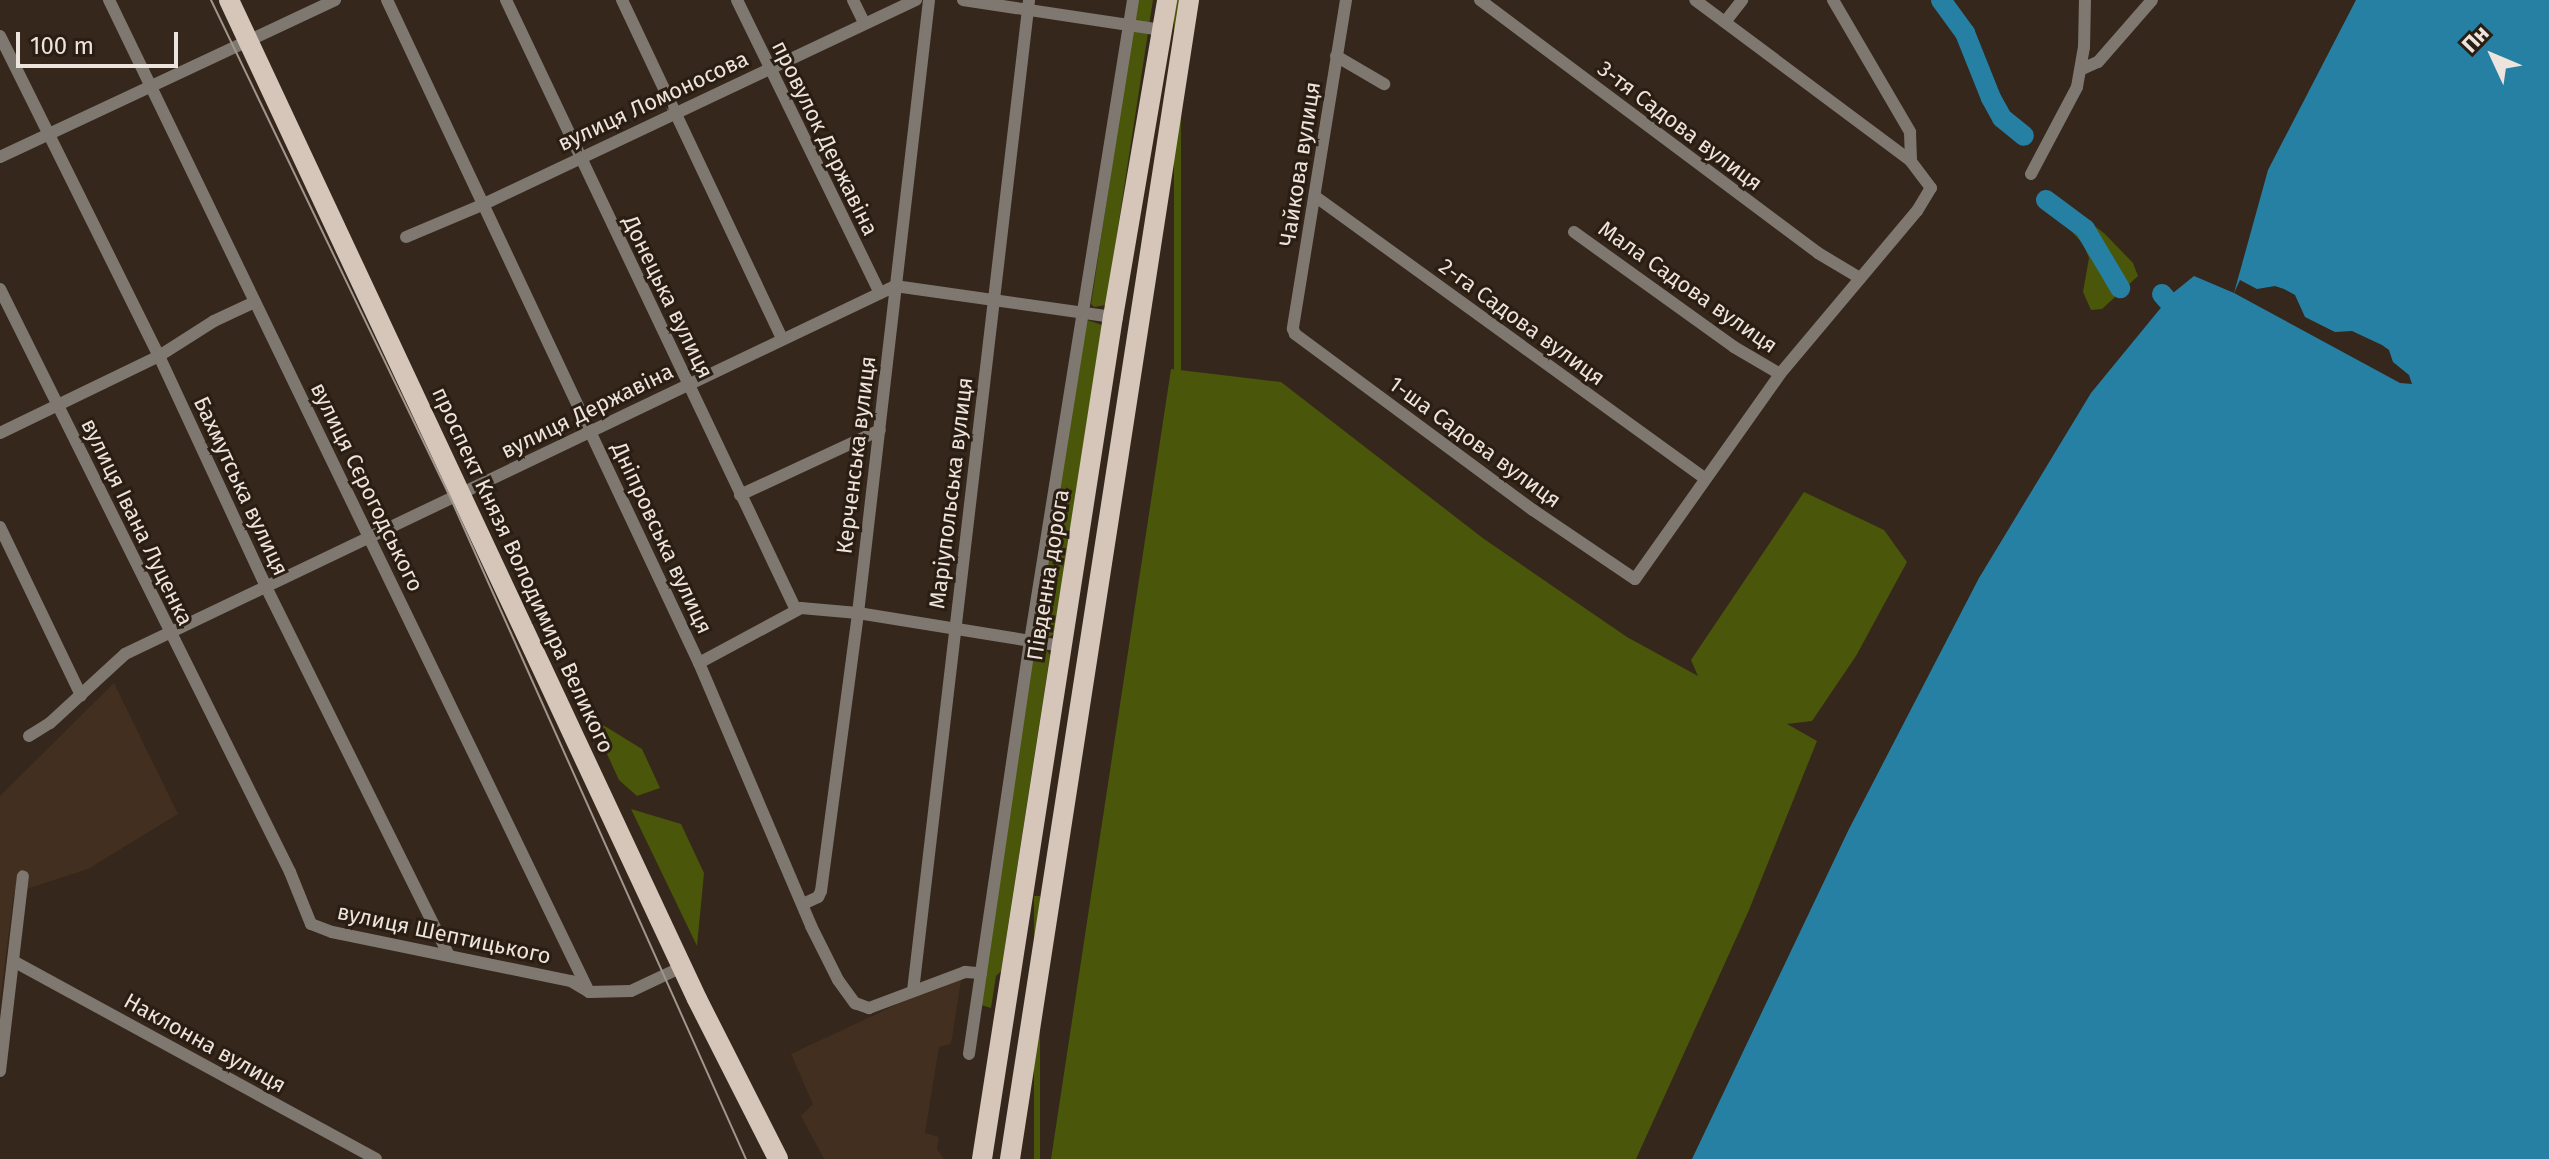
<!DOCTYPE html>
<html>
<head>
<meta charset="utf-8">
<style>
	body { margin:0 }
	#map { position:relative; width:2549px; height:1159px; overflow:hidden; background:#35271b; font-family:"Fira Sans",sans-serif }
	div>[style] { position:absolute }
	.built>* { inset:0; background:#422f1f }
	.green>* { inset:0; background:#4a5609; transform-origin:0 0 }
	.water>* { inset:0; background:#2680a4 }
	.pier>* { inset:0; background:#35271b }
	.river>* { height:20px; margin:-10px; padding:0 10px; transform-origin:10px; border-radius:10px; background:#2680a4 }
	.street>* { height:12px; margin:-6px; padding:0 6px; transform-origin:6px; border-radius:6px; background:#7f7871 }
	.primary>* { height:20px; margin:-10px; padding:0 10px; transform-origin:10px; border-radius:10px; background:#d5c6b9 }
	.tram>* { height:2px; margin:-1px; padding:0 1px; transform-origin:1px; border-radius:1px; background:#a1968d }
	span { translate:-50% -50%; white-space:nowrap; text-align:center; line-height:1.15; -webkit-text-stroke:6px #2a1d12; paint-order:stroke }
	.street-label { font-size:22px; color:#ede4dd }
	.north { position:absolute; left:2453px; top:16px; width:80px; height:80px; -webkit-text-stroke:6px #2a1d12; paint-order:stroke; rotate:314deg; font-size:22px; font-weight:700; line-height:32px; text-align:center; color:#ede4dd }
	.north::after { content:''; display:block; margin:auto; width:28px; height:36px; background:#ede4dd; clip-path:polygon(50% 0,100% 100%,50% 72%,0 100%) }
	.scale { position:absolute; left:16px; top:32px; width:162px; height:36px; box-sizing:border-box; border:4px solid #ede4dd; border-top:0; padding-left:10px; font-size:24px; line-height:28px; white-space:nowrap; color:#ede4dd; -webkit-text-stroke:6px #2a1d12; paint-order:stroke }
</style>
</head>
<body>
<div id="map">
	<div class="built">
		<div style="clip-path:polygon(114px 683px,178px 814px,88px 869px,14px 893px,0 1001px,0 796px)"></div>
		<div style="clip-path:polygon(962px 974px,951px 1044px,939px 1047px,925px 1133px,939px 1137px,937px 1149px,944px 1159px,824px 1159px,801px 1116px,813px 1104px,791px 1054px)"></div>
	</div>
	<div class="green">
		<div style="clip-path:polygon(1137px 0,1153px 0,1106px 305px,1094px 307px,1091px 304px)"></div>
		<div style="left:1174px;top:0;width:7px;height:886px"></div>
		<div style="clip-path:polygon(2049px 197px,2062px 200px,2105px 234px,2133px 263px,2138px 276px,2102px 309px,2091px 310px,2083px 292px,2089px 258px,2083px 244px,2066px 225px,2042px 208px,2041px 202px)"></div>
		<div style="clip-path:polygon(1087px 320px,1102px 325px,1054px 634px,1043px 640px,1036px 635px)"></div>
		<div style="clip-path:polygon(1171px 369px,1281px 382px,1484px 539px,1627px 637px,1698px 676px,1691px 660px,1804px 492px,1884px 530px,1907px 562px,1856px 656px,1812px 721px,1787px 724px,1817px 741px,1749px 910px,1636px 1159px,1051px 1159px)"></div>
		<div style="clip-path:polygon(1040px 647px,1045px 648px,1050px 655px,1001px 971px,996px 976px,991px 1008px,981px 1005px,1033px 652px)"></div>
		<div style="clip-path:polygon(590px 717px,642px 749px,660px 788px,637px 796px,619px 780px)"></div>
		<div style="clip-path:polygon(631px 809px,681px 824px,704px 873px,697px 946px)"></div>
		<div style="left:1034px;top:896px;width:6px;height:266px"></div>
	</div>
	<div class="water">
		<div style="clip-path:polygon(2356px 0,2549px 0,2549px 1159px,1692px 1159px,1849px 829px,1979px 578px,2091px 393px,2173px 293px,2194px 276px,2234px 293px,2268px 170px)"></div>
	</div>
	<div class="pier">
		<div style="clip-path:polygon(2240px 280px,2257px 289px,2275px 286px,2284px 289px,2295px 295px,2305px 317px,2335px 332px,2352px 331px,2382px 345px,2389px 350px,2393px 362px,2409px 375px,2412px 384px,2400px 383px,2234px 293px)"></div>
	</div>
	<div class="river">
		<div style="left:1941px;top:0;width:41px;rotate:54deg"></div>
		<div style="left:1965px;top:33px;width:70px;rotate:68.2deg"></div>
		<div style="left:1991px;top:98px;width:23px;rotate:61deg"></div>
		<div style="left:2002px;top:118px;width:28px;rotate:39deg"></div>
		<div style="left:2046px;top:200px;width:49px;rotate:36.6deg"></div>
		<div style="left:2085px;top:229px;width:69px;rotate:59.3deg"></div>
		<div style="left:2162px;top:294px;width:8px;rotate:50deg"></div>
	</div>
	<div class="street">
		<div style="left:109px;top:0;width:1102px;rotate:64.18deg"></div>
		<div style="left:387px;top:0;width:733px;rotate:64.8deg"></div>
		<div style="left:699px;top:663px;width:286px;rotate:66.9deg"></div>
		<div style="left:811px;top:926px;width:60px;rotate:63.4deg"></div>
		<div style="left:838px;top:980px;width:29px;rotate:54deg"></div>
		<div style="left:855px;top:1003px;width:15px;rotate:20deg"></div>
		<div style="left:869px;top:1008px;width:103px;rotate:-20.6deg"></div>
		<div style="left:965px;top:972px;width:16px;rotate:4deg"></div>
		<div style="left:506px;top:0;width:675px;rotate:64.57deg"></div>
		<div style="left:622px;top:0;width:375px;rotate:64.7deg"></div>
		<div style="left:737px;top:0;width:326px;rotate:64deg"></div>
		<div style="left:853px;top:0;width:25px;rotate:64deg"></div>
		<div style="left:963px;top:0;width:201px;rotate:8.6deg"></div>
		<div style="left:1346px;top:0;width:333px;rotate:99.2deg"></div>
		<div style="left:1293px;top:329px;width:5px;rotate:68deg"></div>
		<div style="left:1295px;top:334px;width:296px;rotate:36.5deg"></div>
		<div style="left:1533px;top:510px;width:123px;rotate:34.1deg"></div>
		<div style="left:1635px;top:579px;width:251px;rotate:-54.7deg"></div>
		<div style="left:1780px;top:374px;width:213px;rotate:-50deg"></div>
		<div style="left:1917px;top:211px;width:27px;rotate:-59deg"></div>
		<div style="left:1931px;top:188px;width:34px;rotate:-127deg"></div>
		<div style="left:1911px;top:161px;width:269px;rotate:-143.3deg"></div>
		<div style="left:1480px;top:0;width:422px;rotate:36.8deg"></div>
		<div style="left:1818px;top:253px;width:49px;rotate:30.8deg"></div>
		<div style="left:1833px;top:0;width:153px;rotate:59.7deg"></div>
		<div style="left:1910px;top:132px;width:29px;rotate:88deg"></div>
		<div style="left:1725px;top:22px;width:28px;rotate:-52deg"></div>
		<div style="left:0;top:36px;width:357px;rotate:63.6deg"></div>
		<div style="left:159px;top:356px;width:255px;rotate:65.1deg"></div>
		<div style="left:266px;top:587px;width:409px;rotate:63.6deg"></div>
		<div style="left:1336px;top:56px;width:56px;rotate:30.3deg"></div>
		<div style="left:2082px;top:69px;width:17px;rotate:-24deg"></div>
		<div style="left:2098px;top:62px;width:82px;rotate:-48.9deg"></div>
		<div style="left:0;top:157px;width:370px;rotate:-25.1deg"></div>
		<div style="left:2031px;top:174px;width:98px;rotate:-62.1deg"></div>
		<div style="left:2077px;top:87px;width:41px;rotate:-80.1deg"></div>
		<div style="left:2084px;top:47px;width:47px;rotate:-88.8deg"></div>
		<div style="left:1316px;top:197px;width:480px;rotate:35.9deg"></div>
		<div style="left:1574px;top:232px;width:197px;rotate:35.7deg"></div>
		<div style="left:1734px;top:347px;width:53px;rotate:30.4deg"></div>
		<div style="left:406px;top:237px;width:85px;rotate:-22.9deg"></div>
		<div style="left:484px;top:204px;width:478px;rotate:-25.3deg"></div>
		<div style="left:0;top:289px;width:651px;rotate:63.55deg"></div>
		<div style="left:290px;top:872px;width:56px;rotate:68deg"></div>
		<div style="left:311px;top:924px;width:22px;rotate:21deg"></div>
		<div style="left:332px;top:932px;width:244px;rotate:11.6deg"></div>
		<div style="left:571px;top:981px;width:21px;rotate:31deg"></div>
		<div style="left:589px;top:992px;width:42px;rotate:-1.4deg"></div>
		<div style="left:631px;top:991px;width:56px;rotate:-25.2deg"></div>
		<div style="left:0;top:433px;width:177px;rotate:-25.8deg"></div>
		<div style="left:159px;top:356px;width:65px;rotate:-32.5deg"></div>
		<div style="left:214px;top:321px;width:45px;rotate:-24.9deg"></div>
		<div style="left:740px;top:495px;width:154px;rotate:-24.9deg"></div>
		<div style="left:0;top:527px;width:187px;rotate:64.3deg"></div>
		<div style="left:699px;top:663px;width:116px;rotate:-28.3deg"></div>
		<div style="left:801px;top:608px;width:57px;rotate:5deg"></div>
		<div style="left:858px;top:613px;width:207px;rotate:9.2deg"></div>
		<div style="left:29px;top:736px;width:25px;rotate:-32deg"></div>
		<div style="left:50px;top:723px;width:102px;rotate:-42.6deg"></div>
		<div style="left:125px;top:654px;width:853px;rotate:-25.54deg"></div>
		<div style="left:895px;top:286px;width:220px;rotate:8.1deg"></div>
		<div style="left:803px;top:904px;width:17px;rotate:-25deg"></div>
		<div style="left:818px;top:897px;width:7px;rotate:-63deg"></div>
		<div style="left:821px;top:891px;width:280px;rotate:-82.4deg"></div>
		<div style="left:858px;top:613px;width:617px;rotate:-83.39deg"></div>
		<div style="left:15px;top:962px;width:411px;rotate:28.6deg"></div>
		<div style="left:913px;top:991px;width:998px;rotate:-83.32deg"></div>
		<div style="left:969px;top:1054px;width:417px;rotate:-81.6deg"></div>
		<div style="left:1030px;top:641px;width:649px;rotate:-80.87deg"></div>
		<div style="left:0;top:1071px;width:196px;rotate:-83.3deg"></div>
	</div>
	<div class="primary">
		<div style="left:229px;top:0;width:1103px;rotate:64.9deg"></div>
		<div style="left:697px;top:999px;width:179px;rotate:63.1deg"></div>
		<div style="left:982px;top:1159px;width:852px;rotate:-81.16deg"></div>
		<div style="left:1113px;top:317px;width:322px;rotate:-80.3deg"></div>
		<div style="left:1010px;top:1159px;width:1173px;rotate:-81.22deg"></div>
	</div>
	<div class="tram">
		<div style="left:211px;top:0;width:554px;rotate:64.31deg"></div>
		<div style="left:451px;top:499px;width:723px;rotate:65.92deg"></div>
	</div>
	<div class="street-label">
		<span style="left:653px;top:101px;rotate:-25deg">вулиця Ломоносова</span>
		<span style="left:1680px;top:126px;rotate:37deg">3-тя Садова вулиця</span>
		<span style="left:825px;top:138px;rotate:64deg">провулок Державіна</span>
		<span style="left:1300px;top:164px;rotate:-81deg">Чайкова вулиця</span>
		<span style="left:1688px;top:287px;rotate:35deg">Мала Садова вулиця</span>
		<span style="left:668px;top:297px;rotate:64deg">Донецька вулиця</span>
		<span style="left:1522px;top:322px;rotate:36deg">2-га Садова вулиця</span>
		<span style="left:587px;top:411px;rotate:-26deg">вулиця Державіна</span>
		<span style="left:1475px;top:442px;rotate:36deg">1-ша Садова вулиця</span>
		<span style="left:856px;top:455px;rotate:-83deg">Керченська вулиця</span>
		<span style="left:241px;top:486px;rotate:65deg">Бахмутська вулиця</span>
		<span style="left:367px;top:487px;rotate:64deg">вулиця Сєрогодського</span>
		<span style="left:951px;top:493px;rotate:-83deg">Маріупольська вулиця</span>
		<span style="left:137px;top:522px;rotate:64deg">вулиця Івана Луценка</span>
		<span style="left:662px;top:538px;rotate:65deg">Дніпровська вулиця</span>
		<span style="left:523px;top:570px;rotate:65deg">проспект Князя Володимира Великого</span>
		<span style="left:1048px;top:575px;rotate:-81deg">Південна дорога</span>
		<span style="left:444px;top:934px;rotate:12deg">вулиця Шептицького</span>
		<span style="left:205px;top:1043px;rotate:29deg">Наклонна вулиця</span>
	</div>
	<div class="north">Пн</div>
	<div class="scale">100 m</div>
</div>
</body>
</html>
